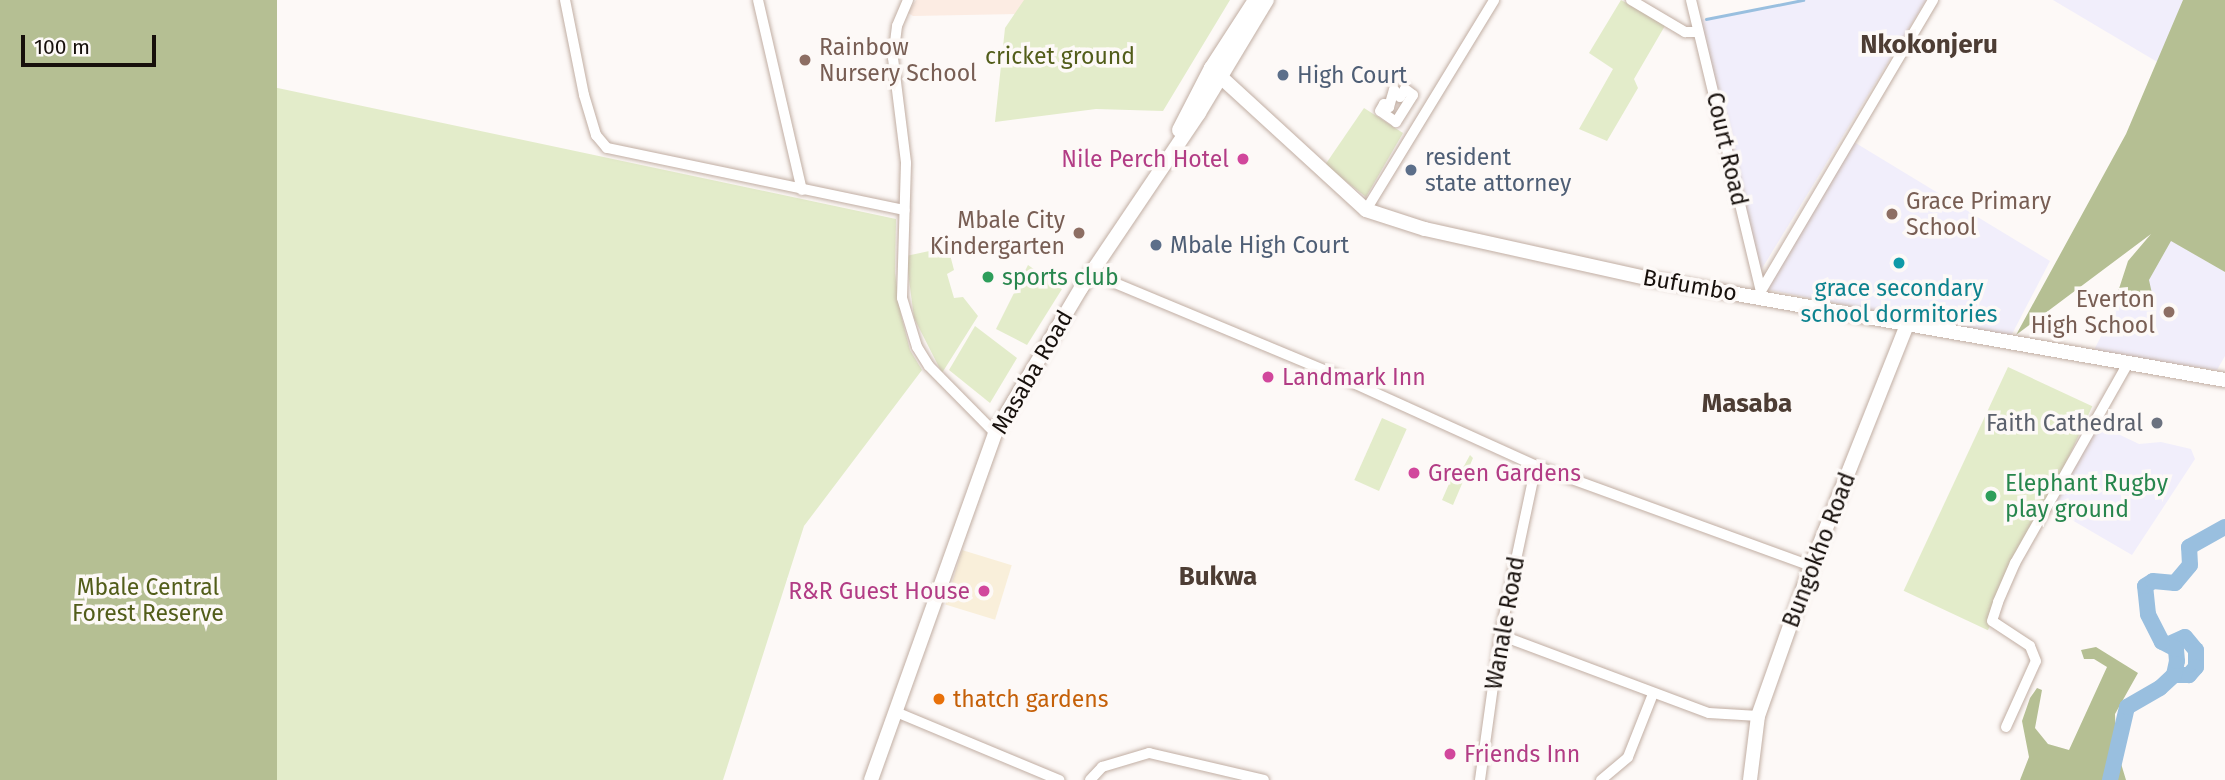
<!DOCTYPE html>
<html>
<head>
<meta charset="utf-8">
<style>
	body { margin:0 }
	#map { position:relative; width:2225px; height:780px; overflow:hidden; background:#fdf9f7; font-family:"Fira Sans",sans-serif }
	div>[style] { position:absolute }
	.commercial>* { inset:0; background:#f9efda; transform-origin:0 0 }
	.built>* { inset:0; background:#fcece3 }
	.education>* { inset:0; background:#f1eefb }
	.green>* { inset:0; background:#e3ecca; transform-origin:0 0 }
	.forest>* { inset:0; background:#b5bf93; transform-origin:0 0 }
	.stream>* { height:2.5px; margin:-1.25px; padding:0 1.25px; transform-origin:1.25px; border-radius:1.25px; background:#99bfdf }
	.river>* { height:16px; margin:-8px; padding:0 8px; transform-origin:8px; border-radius:8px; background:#99bfdf }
	.roads { filter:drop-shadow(0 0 2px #c1aea3) drop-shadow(0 0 2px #c1aea3) }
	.street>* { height:10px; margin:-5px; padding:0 5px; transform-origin:5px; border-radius:5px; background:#fff }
	.secondary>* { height:14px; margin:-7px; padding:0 7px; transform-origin:7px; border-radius:7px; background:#fff }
	.dots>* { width:19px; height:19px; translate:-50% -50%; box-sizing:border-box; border:4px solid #fdf9f7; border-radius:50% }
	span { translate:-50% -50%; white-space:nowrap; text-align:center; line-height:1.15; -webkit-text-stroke:7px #fdf9f7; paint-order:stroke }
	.education-label { font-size:23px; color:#785e54 }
	.left { translate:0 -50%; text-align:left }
	.right { translate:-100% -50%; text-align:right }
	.park-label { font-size:23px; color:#525d1a }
	.service-label { font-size:23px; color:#4e5e75 }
	.street-label { font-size:23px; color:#17100c }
	.hotel-label { font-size:23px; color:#b23c85 }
	.leisure-label { font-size:23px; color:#27864d }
	.culture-label { font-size:23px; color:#0d838f }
	.worship-label { font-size:23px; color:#5b616d }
	.food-label { font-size:23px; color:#c56008 }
	.quarter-label { font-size:26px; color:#4d3d34; font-weight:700 }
	.scale { position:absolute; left:21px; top:35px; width:135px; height:32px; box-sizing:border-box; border:4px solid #17100c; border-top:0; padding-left:9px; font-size:21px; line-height:24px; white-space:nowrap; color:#17100c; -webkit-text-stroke:5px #fdf9f7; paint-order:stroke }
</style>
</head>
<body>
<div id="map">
	<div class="commercial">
		<div style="left:962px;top:550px;width:52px;height:57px;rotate:17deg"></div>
	</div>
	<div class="built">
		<div style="clip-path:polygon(916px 0,1028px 0,1020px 14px,913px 16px,908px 13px)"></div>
	</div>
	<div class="education">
		<div style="clip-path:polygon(1801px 0,1926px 0,1758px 275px,1700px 20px)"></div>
		<div style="clip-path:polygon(2053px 0,2192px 0,2164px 66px)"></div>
		<div style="clip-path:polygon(1854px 142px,2050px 261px,2010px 338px,1765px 289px)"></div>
		<div style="clip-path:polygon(2155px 231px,2225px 272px,2225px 356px,2217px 370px,2093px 352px)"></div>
		<div style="clip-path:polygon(2097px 424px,2139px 444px,2161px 442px,2191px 449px,2195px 459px,2132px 555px,2053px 509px)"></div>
	</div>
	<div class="green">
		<div style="clip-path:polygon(1024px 0,1230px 0,1163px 111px,1096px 109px,995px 122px,1005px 28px)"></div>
		<div style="clip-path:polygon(1621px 0,1666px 24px,1634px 79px,1638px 88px,1607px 141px,1579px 129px,1613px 69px,1589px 53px)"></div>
		<div style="clip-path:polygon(155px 62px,896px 219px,895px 273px,901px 315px,910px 350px,922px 370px,804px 526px,723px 780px,173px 780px)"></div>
		<div style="clip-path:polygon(1364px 108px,1403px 133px,1366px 197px,1325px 165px)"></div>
		<div style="clip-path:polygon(948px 247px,954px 270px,947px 274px,954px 298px,963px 297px,978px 316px,942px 373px,914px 318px,906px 256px)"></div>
		<div style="clip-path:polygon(1028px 265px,1062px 289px,1027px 345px,996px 329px)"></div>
		<div style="clip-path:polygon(975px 326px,1017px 358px,990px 403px,949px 370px)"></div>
		<div style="left:2008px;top:367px;width:93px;height:247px;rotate:25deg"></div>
		<div style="left:1382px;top:418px;width:27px;height:68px;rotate:24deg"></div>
		<div style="clip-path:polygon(1470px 455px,1473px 458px,1453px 505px,1442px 500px,1452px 477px,1459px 475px)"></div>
	</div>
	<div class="forest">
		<div style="left:0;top:0;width:277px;height:780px"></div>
		<div style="clip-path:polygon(2183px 0,2225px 0,2225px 272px,2171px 241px,2149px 280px,2153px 298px,2126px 308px,2115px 301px,2128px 261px,2151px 234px,2016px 335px,2126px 134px)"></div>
		<div style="clip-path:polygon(2096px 647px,2138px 673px,2115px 714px,2116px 747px,2126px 780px,2020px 780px,2029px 757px,2022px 721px,2030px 698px,2037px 688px,2042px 690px,2035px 728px,2048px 744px,2069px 750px,2107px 667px,2094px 659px,2084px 659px,2081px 650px)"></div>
	</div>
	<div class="stream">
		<div style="left:1706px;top:19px;width:99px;rotate:-11.1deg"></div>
	</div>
	<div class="river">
		<div style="left:2169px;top:644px;width:17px;rotate:-24deg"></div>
		<div style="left:2185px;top:637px;width:17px;rotate:50deg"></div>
		<div style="left:2196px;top:650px;width:17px;rotate:90deg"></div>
		<div style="left:2196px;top:667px;width:11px;rotate:131deg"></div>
		<div style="left:2189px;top:675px;width:15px;rotate:180deg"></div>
		<div style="left:2110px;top:780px;width:75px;rotate:-76.9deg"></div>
		<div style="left:2127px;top:707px;width:38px;rotate:-30deg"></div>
		<div style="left:2160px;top:688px;width:19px;rotate:-43deg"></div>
		<div style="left:2174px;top:675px;width:14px;rotate:-78deg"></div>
		<div style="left:2177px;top:661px;width:12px;rotate:-95deg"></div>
		<div style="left:2176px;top:649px;width:16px;rotate:-153deg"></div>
		<div style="left:2162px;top:642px;width:31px;rotate:-117deg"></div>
		<div style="left:2148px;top:614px;width:28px;rotate:-96deg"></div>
		<div style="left:2145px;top:586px;width:9px;rotate:-32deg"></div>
		<div style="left:2153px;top:581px;width:22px;rotate:5deg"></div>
		<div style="left:2175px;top:583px;width:23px;rotate:-50deg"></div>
		<div style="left:2190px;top:565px;width:18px;rotate:-93deg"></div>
		<div style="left:2189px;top:547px;width:41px;rotate:-29.1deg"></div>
	</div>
	<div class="roads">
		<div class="street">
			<div style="left:565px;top:0;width:97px;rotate:78.7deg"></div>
			<div style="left:584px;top:95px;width:42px;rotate:73.3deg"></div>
			<div style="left:596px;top:135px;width:17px;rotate:50deg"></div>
			<div style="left:607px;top:148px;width:304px;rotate:11.8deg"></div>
			<div style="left:758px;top:0;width:195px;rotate:77deg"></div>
			<div style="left:908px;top:0;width:28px;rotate:113deg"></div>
			<div style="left:897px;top:26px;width:32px;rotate:97deg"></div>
			<div style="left:893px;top:58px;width:106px;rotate:82.9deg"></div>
			<div style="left:906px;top:163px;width:135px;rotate:91.7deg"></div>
			<div style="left:902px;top:298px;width:51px;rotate:73deg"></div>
			<div style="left:917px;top:347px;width:22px;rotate:58deg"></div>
			<div style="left:929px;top:366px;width:94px;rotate:45.4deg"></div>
			<div style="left:1631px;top:0;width:63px;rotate:30.7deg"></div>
			<div style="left:1685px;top:32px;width:13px"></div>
			<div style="left:1691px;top:0;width:300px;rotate:76.5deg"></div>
			<div style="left:1380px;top:111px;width:8px;rotate:-60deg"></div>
			<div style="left:1384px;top:104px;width:6px;rotate:31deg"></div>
			<div style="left:1389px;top:107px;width:18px;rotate:-74deg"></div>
			<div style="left:1394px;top:90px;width:9px;rotate:49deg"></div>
			<div style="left:1400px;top:97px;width:9px;rotate:-58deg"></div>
			<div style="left:1405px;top:89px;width:10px;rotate:37deg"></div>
			<div style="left:1413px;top:95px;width:32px;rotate:122deg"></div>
			<div style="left:1396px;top:122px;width:19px;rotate:-145deg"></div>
			<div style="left:1366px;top:210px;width:246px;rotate:-58.6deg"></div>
			<div style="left:1091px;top:273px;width:256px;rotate:22.6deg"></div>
			<div style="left:1327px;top:371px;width:230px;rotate:24.4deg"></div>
			<div style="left:1536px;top:466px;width:293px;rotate:20deg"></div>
			<div style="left:1761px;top:291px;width:338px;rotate:-59.4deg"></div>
			<div style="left:1500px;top:635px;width:223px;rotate:20.5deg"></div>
			<div style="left:1709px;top:713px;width:49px;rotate:3.5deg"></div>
			<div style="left:896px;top:712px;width:177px;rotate:22.6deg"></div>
			<div style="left:2006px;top:727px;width:72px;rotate:-65.6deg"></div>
			<div style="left:2036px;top:661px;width:16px;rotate:-112deg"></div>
			<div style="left:2030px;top:646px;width:45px;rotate:-146.7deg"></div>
			<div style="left:1992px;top:621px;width:20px;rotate:-72deg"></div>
			<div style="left:1998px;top:602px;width:43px;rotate:-66.4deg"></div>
			<div style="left:2015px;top:563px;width:227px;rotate:-60.5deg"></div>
			<div style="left:1090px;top:780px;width:18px;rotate:-47deg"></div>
			<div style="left:1102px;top:767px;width:49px;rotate:-16.6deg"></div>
			<div style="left:1149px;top:753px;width:118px;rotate:13.2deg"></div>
			<div style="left:1480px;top:780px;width:146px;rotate:-82.1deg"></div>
			<div style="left:1500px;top:635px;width:173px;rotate:-78deg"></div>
			<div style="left:1601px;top:780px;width:35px;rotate:-40deg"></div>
			<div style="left:1628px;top:757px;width:68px;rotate:-68.4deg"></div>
		</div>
		<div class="secondary">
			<div style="left:1211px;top:68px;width:210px;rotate:42.5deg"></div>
			<div style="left:1366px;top:210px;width:62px;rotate:17.9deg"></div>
			<div style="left:1425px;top:229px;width:231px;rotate:12.5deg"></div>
			<div style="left:1651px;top:279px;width:583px;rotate:9.98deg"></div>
			<div style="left:1179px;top:130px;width:70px;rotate:-62.7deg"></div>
			<div style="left:1211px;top:68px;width:81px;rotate:-57.1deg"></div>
			<div style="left:871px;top:780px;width:368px;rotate:-70.3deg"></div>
			<div style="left:995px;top:433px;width:169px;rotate:-59.3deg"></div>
			<div style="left:1081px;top:288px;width:211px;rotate:-56deg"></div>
			<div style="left:1199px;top:113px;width:132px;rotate:-59deg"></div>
			<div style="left:1750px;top:780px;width:64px;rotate:-82.9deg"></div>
			<div style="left:1758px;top:716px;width:159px;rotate:-70.5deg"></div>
			<div style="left:1811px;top:566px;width:259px;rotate:-68.3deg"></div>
		</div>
	</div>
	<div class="dots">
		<div style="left:805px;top:60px;background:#8d6e63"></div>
		<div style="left:1283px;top:75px;background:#5c6f8a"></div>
		<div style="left:1243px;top:159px;background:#d1479c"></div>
		<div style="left:1411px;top:170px;background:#5c6f8a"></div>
		<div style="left:1892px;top:214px;background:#8d6e63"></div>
		<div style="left:1079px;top:233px;background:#8d6e63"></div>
		<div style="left:1156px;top:245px;background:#5c6f8a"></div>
		<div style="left:1899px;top:263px;background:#0f9aa8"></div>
		<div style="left:988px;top:277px;background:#2e9e5b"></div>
		<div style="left:2169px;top:312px;background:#8d6e63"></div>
		<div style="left:1268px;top:377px;background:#d1479c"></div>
		<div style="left:2157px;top:423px;background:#6b7280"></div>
		<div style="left:1414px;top:473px;background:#d1479c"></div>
		<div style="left:1991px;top:496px;background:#2e9e5b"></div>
		<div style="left:984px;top:591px;background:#d1479c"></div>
		<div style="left:939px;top:699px;background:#e8710a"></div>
		<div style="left:1450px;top:754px;background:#d1479c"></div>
	</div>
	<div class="education-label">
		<span class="left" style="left:819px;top:60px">Rainbow<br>Nursery School</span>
		<span class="left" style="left:1906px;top:214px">Grace Primary<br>School</span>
		<span class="right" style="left:1065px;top:233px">Mbale City<br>Kindergarten</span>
		<span class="right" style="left:2155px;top:312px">Everton<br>High School</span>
	</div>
	<div class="park-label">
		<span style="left:1060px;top:56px">cricket ground</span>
		<span style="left:148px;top:600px">Mbale Central<br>Forest Reserve</span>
	</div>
	<div class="service-label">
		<span class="left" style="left:1297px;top:75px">High Court</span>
		<span class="left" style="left:1425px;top:170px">resident<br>state attorney</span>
		<span class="left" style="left:1170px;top:245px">Mbale High Court</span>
	</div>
	<div class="street-label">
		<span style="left:1727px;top:149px;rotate:77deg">Court Road</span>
		<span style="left:1690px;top:285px;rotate:10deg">Bufumbo</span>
		<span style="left:1032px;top:372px;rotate:-60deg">Masaba Road</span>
		<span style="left:1819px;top:550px;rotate:-69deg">Bungokho Road</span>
		<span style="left:1505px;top:623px;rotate:-80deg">Wanale Road</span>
	</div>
	<div class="hotel-label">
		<span class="right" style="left:1229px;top:159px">Nile Perch Hotel</span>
		<span class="left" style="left:1282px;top:377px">Landmark Inn</span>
		<span class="left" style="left:1428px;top:473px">Green Gardens</span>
		<span class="right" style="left:970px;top:591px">R&amp;R Guest House</span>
		<span class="left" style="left:1464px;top:754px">Friends Inn</span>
	</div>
	<div class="leisure-label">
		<span class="left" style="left:1002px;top:277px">sports club</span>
		<span class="left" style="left:2005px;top:496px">Elephant Rugby<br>play ground</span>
	</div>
	<div class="culture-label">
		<span style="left:1899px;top:301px">grace secondary<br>school dormitories</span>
	</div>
	<div class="worship-label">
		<span class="right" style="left:2143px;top:423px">Faith Cathedral</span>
	</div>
	<div class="food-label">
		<span class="left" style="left:953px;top:699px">thatch gardens</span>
	</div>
	<div class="quarter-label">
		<span style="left:1929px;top:45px">Nkokonjeru</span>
		<span style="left:1747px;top:404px">Masaba</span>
		<span style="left:1218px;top:577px">Bukwa</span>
	</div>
	<div class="scale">100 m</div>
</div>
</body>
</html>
